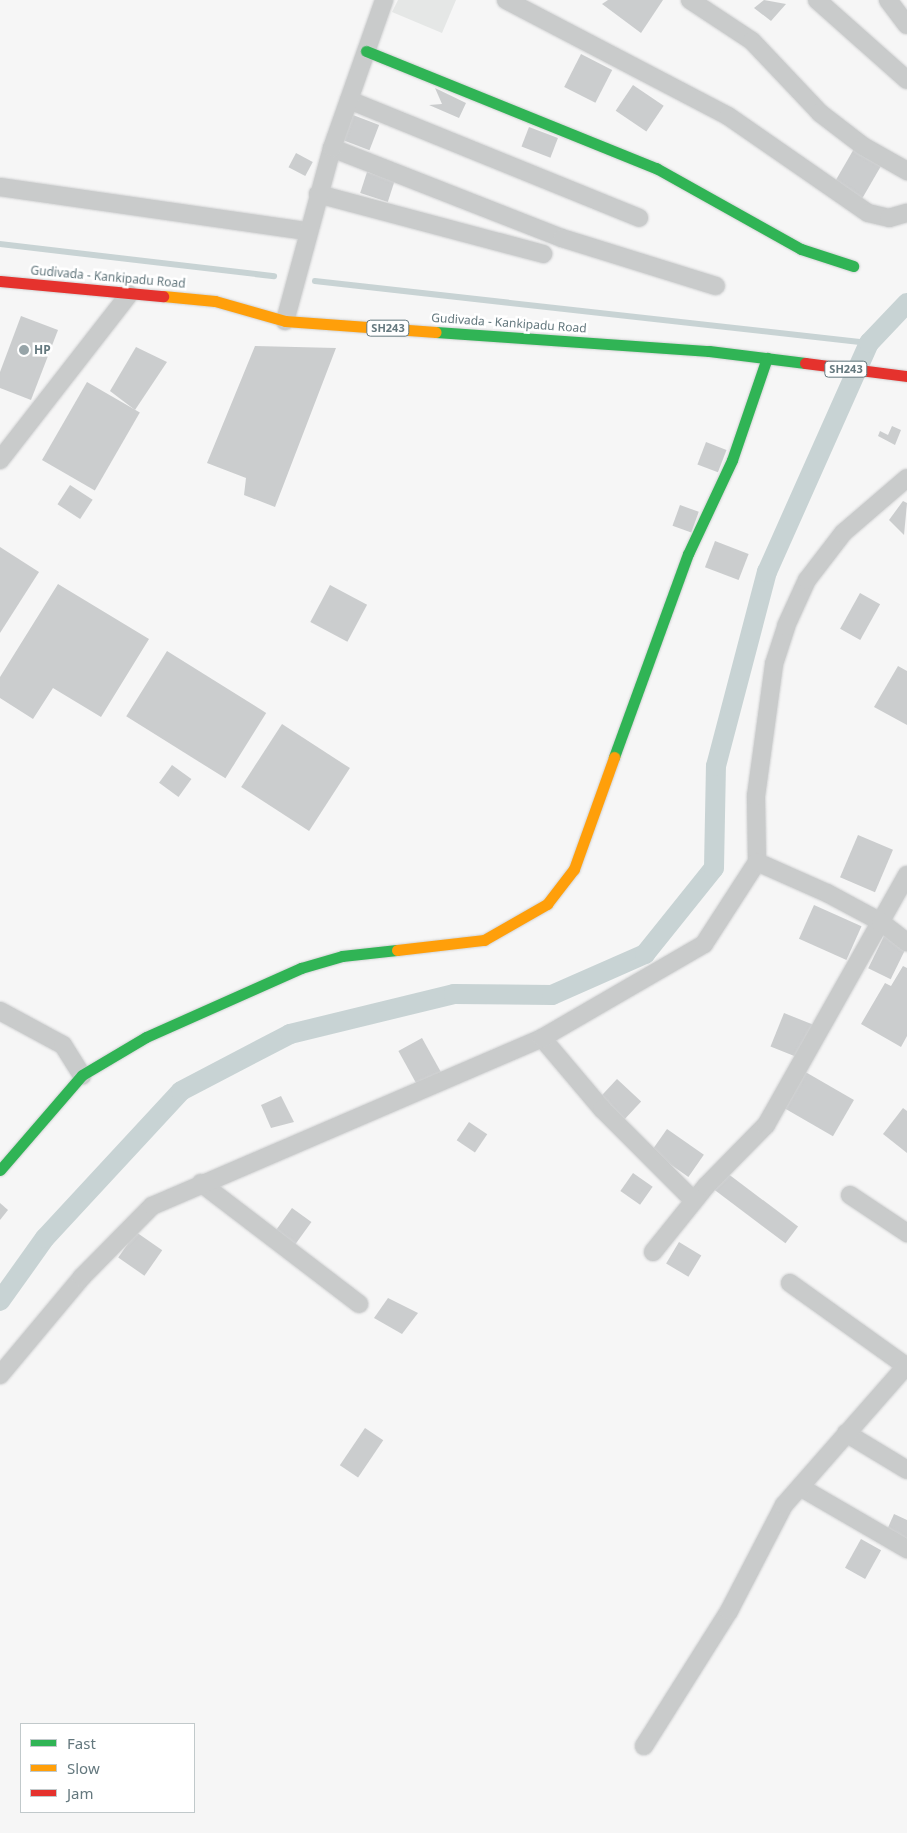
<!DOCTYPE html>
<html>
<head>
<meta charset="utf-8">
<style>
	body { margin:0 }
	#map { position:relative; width:907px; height:1833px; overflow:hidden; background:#f6f6f6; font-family:"Noto Sans",sans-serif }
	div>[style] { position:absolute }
	.built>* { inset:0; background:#e5e7e6 }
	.stream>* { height:5.5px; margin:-2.75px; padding:0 2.75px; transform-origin:2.75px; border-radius:2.75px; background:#c8d3d4 }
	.canal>* { height:20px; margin:-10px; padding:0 10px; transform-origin:10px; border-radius:10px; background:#c8d3d4 }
	.building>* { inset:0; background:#cbcdce; transform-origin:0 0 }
	.roads { filter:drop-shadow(0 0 1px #d1d2d3) drop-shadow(0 0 1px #d1d2d3) }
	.street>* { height:18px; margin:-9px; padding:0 9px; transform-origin:9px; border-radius:9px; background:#c9cbcb }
	.fast>* { height:11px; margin:-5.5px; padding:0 5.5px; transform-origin:5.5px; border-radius:5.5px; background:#30b455 }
	.slow>* { height:11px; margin:-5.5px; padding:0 5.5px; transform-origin:5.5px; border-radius:5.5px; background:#ff9f0a }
	.jam>* { height:11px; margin:-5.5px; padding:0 5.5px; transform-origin:5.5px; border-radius:5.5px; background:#e5322d }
	.dots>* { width:14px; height:14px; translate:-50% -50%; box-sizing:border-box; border:2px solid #fff; border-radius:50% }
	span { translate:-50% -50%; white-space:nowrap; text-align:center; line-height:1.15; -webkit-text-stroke:5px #fff; paint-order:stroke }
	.shield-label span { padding:1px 4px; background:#fff; border:1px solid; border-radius:4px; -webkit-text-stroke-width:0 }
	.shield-label { font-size:11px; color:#64787e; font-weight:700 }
	.street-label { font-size:12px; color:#64787e }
	.poi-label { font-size:12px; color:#64787e; font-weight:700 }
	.left { translate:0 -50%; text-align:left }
	.legend { position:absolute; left:20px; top:1723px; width:175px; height:90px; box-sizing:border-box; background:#fff; border:1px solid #c1c9cb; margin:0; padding:6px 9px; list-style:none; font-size:15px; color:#64787e }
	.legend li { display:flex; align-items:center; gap:10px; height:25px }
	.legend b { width:25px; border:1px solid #c1c9cb }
</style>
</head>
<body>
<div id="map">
	<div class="built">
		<div style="clip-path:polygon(398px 0,456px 0,442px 33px,392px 12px)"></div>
	</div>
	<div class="stream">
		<div style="left:0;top:244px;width:276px;rotate:6.7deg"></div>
		<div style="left:315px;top:281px;width:557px;rotate:6.39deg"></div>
	</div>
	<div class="canal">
		<div style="left:0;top:1301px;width:77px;rotate:-54.5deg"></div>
		<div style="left:45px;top:1238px;width:200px;rotate:-47.2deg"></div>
		<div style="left:181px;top:1091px;width:123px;rotate:-27.6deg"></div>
		<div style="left:290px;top:1034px;width:169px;rotate:-13.7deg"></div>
		<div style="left:454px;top:994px;width:98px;rotate:0.6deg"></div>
		<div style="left:552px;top:995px;width:102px;rotate:-23.8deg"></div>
		<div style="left:645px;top:954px;width:110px;rotate:-51.3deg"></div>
		<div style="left:714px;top:868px;width:102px;rotate:-88.9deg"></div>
		<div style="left:716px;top:766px;width:201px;rotate:-75.3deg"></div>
		<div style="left:767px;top:572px;width:251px;rotate:-66deg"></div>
		<div style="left:869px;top:343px;width:55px;rotate:-46.5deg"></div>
	</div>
	<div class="building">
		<div style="clip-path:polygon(608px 0,663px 0,641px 33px,602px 4px)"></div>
		<div style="clip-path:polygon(764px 0,786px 4px,771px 21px,754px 8px)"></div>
		<div style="left:581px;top:54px;width:35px;height:37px;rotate:27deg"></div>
		<div style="left:633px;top:85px;width:37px;height:31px;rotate:34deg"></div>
		<div style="clip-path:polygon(435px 88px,466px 103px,459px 118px,429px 105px,442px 104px)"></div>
		<div style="left:353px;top:115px;width:28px;height:27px;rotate:21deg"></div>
		<div style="left:529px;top:127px;width:31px;height:21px;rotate:21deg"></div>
		<div style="left:855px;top:147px;width:32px;height:44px;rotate:30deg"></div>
		<div style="left:296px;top:153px;width:19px;height:16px;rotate:28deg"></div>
		<div style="left:367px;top:172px;width:29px;height:22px;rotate:18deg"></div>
		<div style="clip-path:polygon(21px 316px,58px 330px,31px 400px,0 388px,0 372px)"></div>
		<div style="clip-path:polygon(255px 346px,336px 348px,275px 507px,244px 495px,246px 478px,207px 463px)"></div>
		<div style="clip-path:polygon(136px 347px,167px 362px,135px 410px,110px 391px)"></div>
		<div style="left:87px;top:382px;width:61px;height:90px;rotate:30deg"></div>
		<div style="clip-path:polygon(892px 426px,901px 430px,895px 445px,878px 436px,880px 431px,888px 435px)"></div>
		<div style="left:706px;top:442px;width:22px;height:24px;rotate:21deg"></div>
		<div style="left:70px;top:485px;width:27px;height:23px;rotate:33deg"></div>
		<div style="clip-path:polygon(903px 501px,907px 503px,904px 535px,889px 520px)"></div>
		<div style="left:680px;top:505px;width:20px;height:22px;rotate:20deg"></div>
		<div style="left:715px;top:541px;width:36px;height:28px;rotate:21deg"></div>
		<div style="clip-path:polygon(0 547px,39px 572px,0 633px)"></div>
		<div style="clip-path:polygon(58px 584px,149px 639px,101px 717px,53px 688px,33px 719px,0 698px,0 677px)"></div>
		<div style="left:330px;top:585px;width:42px;height:42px;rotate:28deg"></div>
		<div style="left:860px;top:593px;width:23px;height:41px;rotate:29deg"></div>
		<div style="left:167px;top:651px;width:117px;height:77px;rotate:32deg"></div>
		<div style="clip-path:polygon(898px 666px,907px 671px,907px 725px,874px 707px)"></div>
		<div style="left:282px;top:724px;width:81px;height:75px;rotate:33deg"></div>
		<div style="left:172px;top:765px;width:24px;height:22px;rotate:36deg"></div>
		<div style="left:858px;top:835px;width:38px;height:46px;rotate:23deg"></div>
		<div style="left:814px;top:905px;width:52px;height:37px;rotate:24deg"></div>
		<div style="left:884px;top:936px;width:25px;height:36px;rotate:26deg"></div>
		<div style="clip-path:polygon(903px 966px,907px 968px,907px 1036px,901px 1047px,861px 1024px,885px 983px,891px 986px)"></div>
		<div style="left:784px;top:1013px;width:31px;height:36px;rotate:22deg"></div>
		<div style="left:422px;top:1038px;width:39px;height:27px;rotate:61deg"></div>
		<div style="left:802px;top:1070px;width:60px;height:42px;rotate:30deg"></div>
		<div style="left:617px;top:1079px;width:33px;height:30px;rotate:43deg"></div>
		<div style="clip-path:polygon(281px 1096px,294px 1122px,271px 1128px,261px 1105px)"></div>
		<div style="clip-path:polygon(903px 1108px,907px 1111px,907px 1153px,883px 1134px)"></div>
		<div style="left:469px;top:1122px;width:22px;height:22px;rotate:34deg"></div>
		<div style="left:667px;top:1129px;width:45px;height:27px;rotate:35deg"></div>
		<div style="left:633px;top:1173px;width:24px;height:22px;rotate:35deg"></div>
		<div style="left:727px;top:1173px;width:89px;height:21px;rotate:37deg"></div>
		<div style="clip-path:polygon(0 1203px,8px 1210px,0 1220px)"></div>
		<div style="left:292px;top:1208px;width:24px;height:32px;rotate:36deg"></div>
		<div style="left:136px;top:1232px;width:32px;height:31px;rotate:35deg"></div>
		<div style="left:679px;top:1242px;width:26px;height:25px;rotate:31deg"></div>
		<div style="clip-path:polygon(388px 1298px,418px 1313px,402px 1334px,374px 1318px)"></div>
		<div style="left:365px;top:1428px;width:22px;height:45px;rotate:34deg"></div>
		<div style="clip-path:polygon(894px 1514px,907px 1520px,907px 1544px,886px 1532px)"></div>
		<div style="left:861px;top:1539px;width:23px;height:33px;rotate:29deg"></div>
	</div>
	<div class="roads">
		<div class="street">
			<div style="left:506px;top:0;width:250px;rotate:27.6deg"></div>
			<div style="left:728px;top:116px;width:170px;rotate:34.7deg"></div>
			<div style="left:868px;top:213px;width:22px;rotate:13deg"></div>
			<div style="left:889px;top:218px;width:19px;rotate:-16deg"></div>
			<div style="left:690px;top:0;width:74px;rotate:33.5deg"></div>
			<div style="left:752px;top:41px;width:99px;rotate:46.6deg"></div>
			<div style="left:820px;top:113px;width:54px;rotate:37.5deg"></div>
			<div style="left:863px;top:146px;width:51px;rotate:29.6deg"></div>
			<div style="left:817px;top:0;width:120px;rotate:41.6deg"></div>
			<div style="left:888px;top:0;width:31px;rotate:53deg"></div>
			<div style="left:349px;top:100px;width:313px;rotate:22.1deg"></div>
			<div style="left:332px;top:148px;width:247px;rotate:21.4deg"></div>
			<div style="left:562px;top:238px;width:161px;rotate:17.3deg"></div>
			<div style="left:0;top:187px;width:310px;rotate:8.2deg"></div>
			<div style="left:318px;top:194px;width:233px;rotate:14.9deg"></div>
			<div style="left:285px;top:321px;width:179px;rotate:-74.8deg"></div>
			<div style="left:332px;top:148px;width:157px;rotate:-70.6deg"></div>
			<div style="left:0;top:460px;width:210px;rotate:-52.1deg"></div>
			<div style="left:757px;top:862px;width:66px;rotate:-90.9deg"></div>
			<div style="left:756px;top:796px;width:133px;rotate:-82.2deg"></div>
			<div style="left:774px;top:664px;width:40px;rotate:-72deg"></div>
			<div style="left:786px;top:626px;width:51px;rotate:-65.5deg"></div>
			<div style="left:807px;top:580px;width:59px;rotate:-52.5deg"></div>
			<div style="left:843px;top:533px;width:84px;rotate:-40.7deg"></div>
			<div style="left:0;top:1011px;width:72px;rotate:28.4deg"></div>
			<div style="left:63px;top:1045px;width:36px;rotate:58deg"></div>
			<div style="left:542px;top:1038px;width:93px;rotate:49.8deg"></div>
			<div style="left:602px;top:1109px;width:130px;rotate:45deg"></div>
			<div style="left:201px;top:1183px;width:199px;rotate:37.4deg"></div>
			<div style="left:850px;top:1195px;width:69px;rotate:33.7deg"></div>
			<div style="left:653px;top:1252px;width:85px;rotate:-51.2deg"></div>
			<div style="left:706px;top:1186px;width:86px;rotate:-45.5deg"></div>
			<div style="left:766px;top:1125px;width:287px;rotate:-60.6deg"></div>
			<div style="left:790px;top:1283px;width:143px;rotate:35.6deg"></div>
			<div style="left:0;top:1375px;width:128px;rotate:-50.1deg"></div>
			<div style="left:82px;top:1277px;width:100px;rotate:-45.4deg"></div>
			<div style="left:152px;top:1206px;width:425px;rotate:-23.3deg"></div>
			<div style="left:542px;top:1038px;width:187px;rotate:-30.1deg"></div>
			<div style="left:704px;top:944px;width:98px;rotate:-57.1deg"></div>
			<div style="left:757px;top:862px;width:77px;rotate:23.9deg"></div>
			<div style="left:827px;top:893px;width:61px;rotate:28.2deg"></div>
			<div style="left:881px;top:922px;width:33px;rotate:38deg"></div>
			<div style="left:846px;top:1433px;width:71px;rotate:31.2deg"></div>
			<div style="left:800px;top:1487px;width:124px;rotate:30.1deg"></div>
			<div style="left:644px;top:1746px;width:160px;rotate:-57.8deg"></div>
			<div style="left:729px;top:1611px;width:119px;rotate:-62.6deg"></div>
			<div style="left:784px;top:1505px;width:186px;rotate:-48.7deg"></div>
		</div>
		<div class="fast">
			<div style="left:366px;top:51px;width:313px;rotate:22deg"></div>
			<div style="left:656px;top:168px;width:166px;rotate:29.2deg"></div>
			<div style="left:801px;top:249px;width:55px;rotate:18.1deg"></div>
			<div style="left:436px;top:332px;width:274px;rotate:4deg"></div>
			<div style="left:709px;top:351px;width:97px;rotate:7.1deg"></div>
			<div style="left:614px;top:757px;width:216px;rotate:-70deg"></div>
			<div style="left:688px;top:554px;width:104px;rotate:-64.9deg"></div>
			<div style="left:732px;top:460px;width:108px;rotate:-71.1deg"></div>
			<div style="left:0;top:1170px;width:125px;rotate:-49.2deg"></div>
			<div style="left:82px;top:1075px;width:74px;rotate:-30.7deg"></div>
			<div style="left:146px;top:1037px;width:170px;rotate:-24deg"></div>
			<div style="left:301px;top:968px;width:43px;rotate:-16.3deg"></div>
			<div style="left:342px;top:956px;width:55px;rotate:-6.2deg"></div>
		</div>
		<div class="slow">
			<div style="left:163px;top:296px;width:52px;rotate:5.5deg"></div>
			<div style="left:215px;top:301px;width:73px;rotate:15.9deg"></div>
			<div style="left:285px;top:321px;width:151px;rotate:4.2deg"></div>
			<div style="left:397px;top:950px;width:88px;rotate:-6.6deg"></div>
			<div style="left:484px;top:940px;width:73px;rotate:-29.7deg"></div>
			<div style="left:547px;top:904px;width:44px;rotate:-52.4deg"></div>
			<div style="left:574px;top:869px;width:119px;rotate:-70.3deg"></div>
		</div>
		<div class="jam">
			<div style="left:0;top:281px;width:164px;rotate:5.3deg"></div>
			<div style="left:805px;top:363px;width:103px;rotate:7.3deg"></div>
		</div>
	</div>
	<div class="dots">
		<div style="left:24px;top:350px;background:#97a4a8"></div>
	</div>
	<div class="shield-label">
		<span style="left:388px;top:328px">SH243</span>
		<span style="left:846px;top:369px">SH243</span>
	</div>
	<div class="street-label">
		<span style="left:108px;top:277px;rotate:5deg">Gudivada - Kankipadu Road</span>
		<span style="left:509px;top:323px;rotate:4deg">Gudivada - Kankipadu Road</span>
	</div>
	<div class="poi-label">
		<span class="left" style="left:34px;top:350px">HP</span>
	</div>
	<ul class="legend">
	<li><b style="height:6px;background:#30b455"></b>Fast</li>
	<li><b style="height:6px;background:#ff9f0a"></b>Slow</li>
	<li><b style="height:6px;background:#e5322d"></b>Jam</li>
	</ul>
</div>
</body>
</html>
